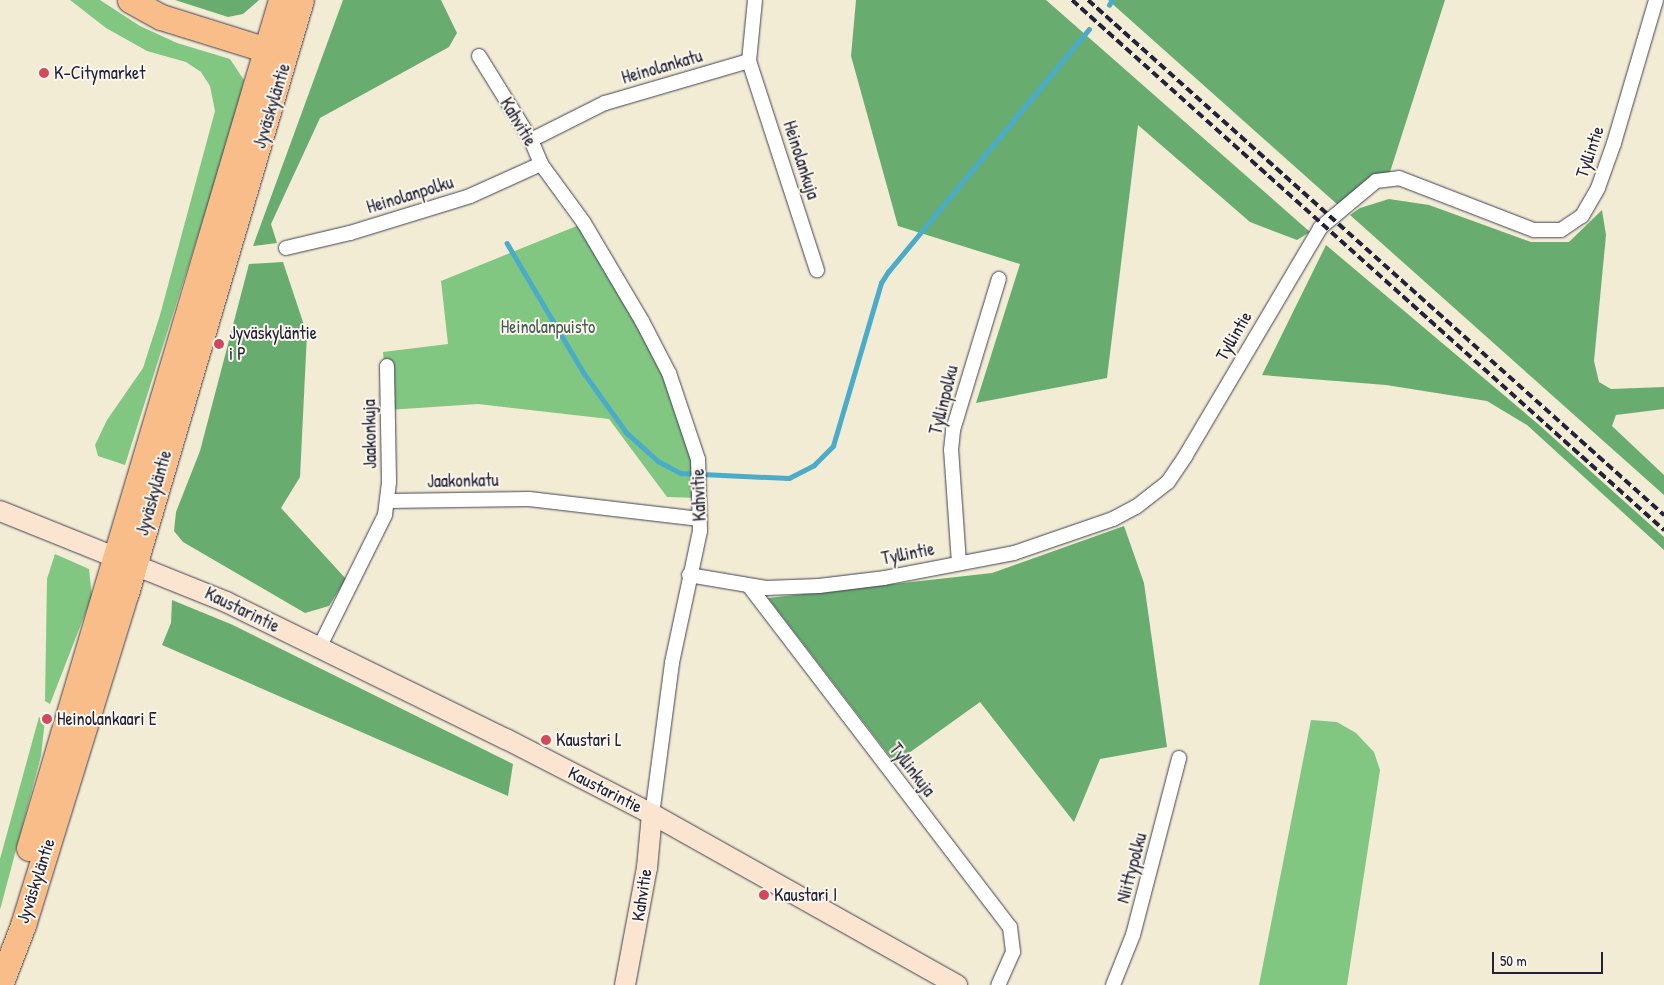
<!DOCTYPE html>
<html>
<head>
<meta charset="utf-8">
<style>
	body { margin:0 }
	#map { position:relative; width:1664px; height:985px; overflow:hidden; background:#f3ecd5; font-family:"Patrick Hand",sans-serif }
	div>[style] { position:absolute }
	.green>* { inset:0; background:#81c782 }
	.forest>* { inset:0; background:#68ac70 }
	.stream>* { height:4.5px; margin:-2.25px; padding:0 2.25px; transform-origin:2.25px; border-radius:2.25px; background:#4bacca }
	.roads { filter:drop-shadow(0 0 1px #414052) drop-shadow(0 0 1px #414052) }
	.street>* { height:14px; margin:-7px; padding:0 7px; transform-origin:7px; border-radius:7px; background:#fff }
	.secondary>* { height:20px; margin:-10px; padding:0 10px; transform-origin:10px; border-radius:10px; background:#fce5d0 }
	.highway>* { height:25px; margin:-12.5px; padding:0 12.5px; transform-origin:12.5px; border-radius:12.5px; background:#f8bd89 }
	.rail>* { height:4px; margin-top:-2px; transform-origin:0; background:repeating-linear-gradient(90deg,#22223b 0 8px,transparent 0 12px) }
	.dots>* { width:14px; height:14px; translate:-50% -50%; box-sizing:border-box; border:2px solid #fbf7ec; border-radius:50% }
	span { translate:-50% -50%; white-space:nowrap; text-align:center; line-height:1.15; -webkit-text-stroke:4px #fbf7ec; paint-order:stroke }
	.street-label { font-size:18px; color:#22223b }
	.poi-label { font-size:18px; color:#22223b }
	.left { translate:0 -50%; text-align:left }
	.park-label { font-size:18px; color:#435c54 }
	.scale { position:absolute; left:1492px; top:952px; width:111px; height:22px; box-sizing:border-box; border:2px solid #22223b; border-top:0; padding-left:6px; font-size:15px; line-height:18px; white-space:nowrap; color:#22223b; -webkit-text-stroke:4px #fbf7ec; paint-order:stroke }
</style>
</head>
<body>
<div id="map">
	<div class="green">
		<div style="clip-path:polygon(70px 0,100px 0,140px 26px,177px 43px,230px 59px,244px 80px,236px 116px,125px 465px,98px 456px,95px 445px,107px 420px,143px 368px,160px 315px,215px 111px,210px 86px,201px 72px,186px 62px,147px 51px,106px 28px)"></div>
		<div style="clip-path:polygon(584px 223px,669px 373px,698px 459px,700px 498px,667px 497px,609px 419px,478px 404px,388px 410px,383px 352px,448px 344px,441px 281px)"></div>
		<div style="clip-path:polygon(55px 554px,89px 569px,92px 596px,50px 704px,45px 701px,47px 579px)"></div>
		<div style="clip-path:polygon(39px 717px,45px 720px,41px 756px,0 910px,0 859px)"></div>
		<div style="clip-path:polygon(1311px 720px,1337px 722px,1356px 733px,1374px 752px,1380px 770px,1347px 985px,1259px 985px)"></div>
	</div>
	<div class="forest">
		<div style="clip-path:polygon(175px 0,259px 0,243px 14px,228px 17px)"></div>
		<div style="clip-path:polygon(343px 0,441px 0,457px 33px,449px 47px,320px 118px,271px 224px,277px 243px,253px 246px)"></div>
		<div style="clip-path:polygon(856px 0,1046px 0,1310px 232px,1297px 240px,1250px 222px,1138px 125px,1107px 378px,976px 403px,1020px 264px,898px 226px,851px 56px)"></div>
		<div style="clip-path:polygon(1108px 0,1445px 0,1390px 172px,1365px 181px,1338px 205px)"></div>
		<div style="clip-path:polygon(1389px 199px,1429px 205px,1531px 242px,1569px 242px,1602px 210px,1606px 235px,1594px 361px,1599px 382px,1611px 389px,1664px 387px,1664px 409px,1616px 415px,1612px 426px,1664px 475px,1664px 495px,1350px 215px,1360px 208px)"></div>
		<div style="clip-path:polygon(1326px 245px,1538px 424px,1664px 537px,1664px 550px,1527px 425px,1487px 401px,1386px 385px,1262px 375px)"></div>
		<div style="clip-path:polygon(283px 262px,307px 334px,300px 477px,281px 508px,346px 579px,329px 606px,305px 613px,183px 542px,174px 531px,176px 512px,200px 451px,249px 264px)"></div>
		<div style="clip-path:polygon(1124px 526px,1144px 583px,1167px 747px,1100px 759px,1074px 822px,980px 702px,895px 763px,768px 598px,992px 573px)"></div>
		<div style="clip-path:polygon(172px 600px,233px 625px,513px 764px,508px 796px,162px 645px,171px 623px)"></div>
	</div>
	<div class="stream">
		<div style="left:1109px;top:5px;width:6px;rotate:-59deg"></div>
		<div style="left:507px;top:243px;width:151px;rotate:59.4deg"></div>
		<div style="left:584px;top:373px;width:74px;rotate:54.4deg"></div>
		<div style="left:627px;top:433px;width:42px;rotate:42.1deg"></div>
		<div style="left:658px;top:461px;width:26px;rotate:28deg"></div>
		<div style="left:681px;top:473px;width:108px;rotate:2.7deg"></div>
		<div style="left:789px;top:478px;width:28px;rotate:-27deg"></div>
		<div style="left:814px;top:465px;width:27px;rotate:-45deg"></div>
		<div style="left:833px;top:446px;width:170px;rotate:-73.6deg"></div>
		<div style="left:881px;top:283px;width:13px;rotate:-58deg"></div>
		<div style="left:888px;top:272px;width:315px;rotate:-50.4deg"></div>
	</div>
	<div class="roads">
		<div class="street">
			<div style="left:755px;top:0;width:61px;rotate:95.6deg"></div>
			<div style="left:749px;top:61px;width:220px;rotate:72deg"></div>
			<div style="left:479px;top:56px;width:99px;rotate:58.2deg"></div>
			<div style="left:531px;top:140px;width:26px;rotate:67deg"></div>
			<div style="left:541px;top:164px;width:73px;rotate:53.9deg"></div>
			<div style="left:584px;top:223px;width:114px;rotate:59.4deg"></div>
			<div style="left:642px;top:321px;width:59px;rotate:62.6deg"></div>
			<div style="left:669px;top:373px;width:91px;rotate:71.4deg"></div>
			<div style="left:698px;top:459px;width:72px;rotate:88.4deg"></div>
			<div style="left:700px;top:531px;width:135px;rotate:102deg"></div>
			<div style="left:672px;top:663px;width:152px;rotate:97.5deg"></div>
			<div style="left:531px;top:140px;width:83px;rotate:-26.6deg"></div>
			<div style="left:605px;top:103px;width:150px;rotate:-16.3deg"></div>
			<div style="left:286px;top:248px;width:66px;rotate:-13.2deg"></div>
			<div style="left:350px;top:233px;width:126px;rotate:-17.1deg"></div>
			<div style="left:470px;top:196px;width:78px;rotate:-24.3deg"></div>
			<div style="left:388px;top:501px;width:141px;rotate:-0.8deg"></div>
			<div style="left:529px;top:499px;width:172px;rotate:6.7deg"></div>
			<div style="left:959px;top:563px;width:113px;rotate:-94deg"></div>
			<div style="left:951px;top:450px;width:20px;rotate:-84deg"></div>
			<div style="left:953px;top:430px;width:158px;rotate:-73.1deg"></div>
			<div style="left:689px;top:575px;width:78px;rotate:9.6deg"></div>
			<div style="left:766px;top:588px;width:53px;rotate:-2.2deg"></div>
			<div style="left:819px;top:586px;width:65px;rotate:-7deg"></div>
			<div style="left:884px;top:578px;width:132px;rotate:-10.9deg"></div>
			<div style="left:1014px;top:553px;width:105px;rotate:-19deg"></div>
			<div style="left:1113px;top:519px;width:26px;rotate:-28deg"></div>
			<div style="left:1136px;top:507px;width:41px;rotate:-38deg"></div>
			<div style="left:1168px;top:482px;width:32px;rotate:-56deg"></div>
			<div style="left:1186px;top:455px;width:264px;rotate:-59.4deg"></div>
			<div style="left:1320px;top:228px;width:73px;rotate:-40deg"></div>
			<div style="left:1376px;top:181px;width:23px;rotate:-7deg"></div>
			<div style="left:1399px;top:178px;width:145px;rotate:21.1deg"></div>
			<div style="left:1534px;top:230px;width:27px"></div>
			<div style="left:1561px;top:230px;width:25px;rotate:-34deg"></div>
			<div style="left:1582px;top:216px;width:32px;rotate:-60deg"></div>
			<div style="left:1598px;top:188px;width:48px;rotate:-70.4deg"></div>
			<div style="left:1614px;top:143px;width:149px;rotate:-73.6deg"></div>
			<div style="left:749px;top:586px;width:429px;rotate:52.6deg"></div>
			<div style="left:1010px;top:927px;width:25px;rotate:83deg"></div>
			<div style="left:1013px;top:952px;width:36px;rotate:114deg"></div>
			<div style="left:319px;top:648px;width:148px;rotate:-63.6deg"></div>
			<div style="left:385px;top:515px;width:34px;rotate:-83deg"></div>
			<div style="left:389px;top:481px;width:115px;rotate:-91deg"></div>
			<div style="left:1113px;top:985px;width:54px;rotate:-68.2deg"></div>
			<div style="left:1133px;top:935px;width:183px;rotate:-75.4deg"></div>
		</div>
		<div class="secondary">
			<div style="left:0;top:511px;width:244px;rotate:21.9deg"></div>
			<div style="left:226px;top:602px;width:312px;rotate:26.1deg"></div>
			<div style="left:506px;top:739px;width:164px;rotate:27.2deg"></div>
			<div style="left:652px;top:814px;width:350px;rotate:29.3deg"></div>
			<div style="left:625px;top:985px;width:119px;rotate:-79.4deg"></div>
			<div style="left:647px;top:868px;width:54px;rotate:-84.7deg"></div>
		</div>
		<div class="highway">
			<div style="left:130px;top:0;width:35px;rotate:29deg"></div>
			<div style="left:161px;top:17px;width:128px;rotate:17.3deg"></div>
			<div style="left:29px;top:848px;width:885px;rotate:-73.45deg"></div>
			<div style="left:0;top:985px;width:64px;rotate:-69deg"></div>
			<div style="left:23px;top:925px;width:348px;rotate:-72.8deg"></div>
			<div style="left:126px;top:593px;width:618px;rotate:-73.56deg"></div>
		</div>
	</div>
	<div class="rail">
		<div style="left:1072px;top:0;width:795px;rotate:41.84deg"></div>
		<div style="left:1088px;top:0;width:773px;rotate:41.8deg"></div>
	</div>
	<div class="dots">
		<div style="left:44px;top:73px;background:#d1495b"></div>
		<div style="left:219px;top:344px;background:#d1495b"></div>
		<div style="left:47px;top:719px;background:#d1495b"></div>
		<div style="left:546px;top:740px;background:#d1495b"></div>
		<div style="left:764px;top:895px;background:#d1495b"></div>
	</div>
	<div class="street-label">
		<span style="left:662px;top:67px;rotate:-16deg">Heinolankatu</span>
		<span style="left:272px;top:106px;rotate:-73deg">Jyväskyläntie</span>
		<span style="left:518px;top:122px;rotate:59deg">Kahvitie</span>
		<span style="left:1590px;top:152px;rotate:-71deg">Tyllintie</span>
		<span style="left:801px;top:160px;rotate:72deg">Heinolankuja</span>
		<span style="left:410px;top:195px;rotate:-17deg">Heinolanpolku</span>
		<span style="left:1234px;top:336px;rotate:-60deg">Tyllintie</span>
		<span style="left:944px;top:400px;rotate:-76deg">Tyllinpolku</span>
		<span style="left:370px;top:434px;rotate:-91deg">Jaakonkuja</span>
		<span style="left:463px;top:481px;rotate:-1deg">Jaakonkatu</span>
		<span style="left:154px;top:493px;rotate:-74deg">Jyväskyläntie</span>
		<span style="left:699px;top:495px;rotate:-92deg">Kahvitie</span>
		<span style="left:908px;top:554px;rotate:-11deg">Tyllintie</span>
		<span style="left:242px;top:610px;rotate:26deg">Kaustarintie</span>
		<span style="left:912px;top:770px;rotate:52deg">Tyllinkuja</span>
		<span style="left:605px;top:790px;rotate:27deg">Kaustarintie</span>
		<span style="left:1132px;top:868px;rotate:-75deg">Niittypolku</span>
		<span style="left:36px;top:881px;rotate:-72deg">Jyväskyläntie</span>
		<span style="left:642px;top:895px;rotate:-81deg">Kahvitie</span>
	</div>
	<div class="poi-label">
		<span class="left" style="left:54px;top:73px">K-Citymarket</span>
		<span class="left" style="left:229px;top:344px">Jyväskyläntie<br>i P</span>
		<span class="left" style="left:57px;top:719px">Heinolankaari E</span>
		<span class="left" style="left:556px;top:740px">Kaustari L</span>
		<span class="left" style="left:774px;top:895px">Kaustari I</span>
	</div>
	<div class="park-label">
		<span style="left:548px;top:327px">Heinolanpuisto</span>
	</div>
	<div class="scale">50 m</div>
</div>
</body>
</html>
